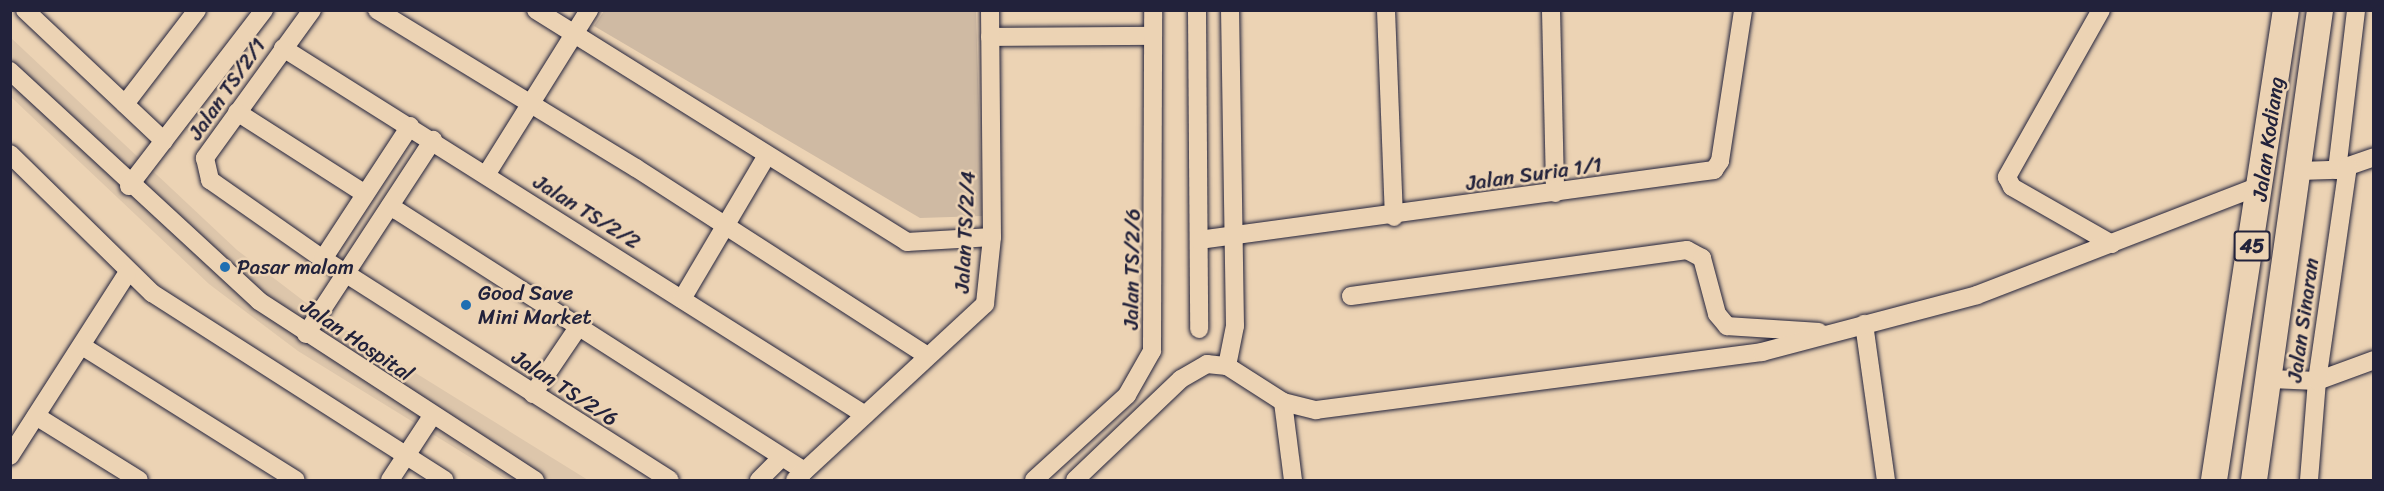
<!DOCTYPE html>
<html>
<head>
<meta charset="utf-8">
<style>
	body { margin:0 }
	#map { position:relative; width:2384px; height:491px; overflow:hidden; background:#ecd3b4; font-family:Sriracha,sans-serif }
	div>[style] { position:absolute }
	.built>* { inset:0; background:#ddc6ab }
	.green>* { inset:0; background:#cfbaa3 }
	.roads { filter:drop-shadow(0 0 2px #22223b) drop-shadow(0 0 2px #22223b) }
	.minor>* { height:18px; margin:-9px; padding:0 9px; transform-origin:9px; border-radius:9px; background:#ecd3b4 }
	.highway>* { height:26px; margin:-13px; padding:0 13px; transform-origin:13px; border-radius:13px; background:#ecd3b4 }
	.dots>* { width:16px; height:16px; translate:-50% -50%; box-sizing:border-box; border:3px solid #ecd3b4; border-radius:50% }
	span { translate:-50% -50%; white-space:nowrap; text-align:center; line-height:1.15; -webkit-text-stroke:5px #ecd3b4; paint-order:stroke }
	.shield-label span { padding:2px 4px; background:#ecd3b4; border:2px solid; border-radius:4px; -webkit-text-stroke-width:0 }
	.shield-label { font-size:20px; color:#22223b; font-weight:700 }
	.street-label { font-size:21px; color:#22223b }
	.poi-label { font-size:21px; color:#22223b }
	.left { translate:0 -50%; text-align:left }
	.frame { position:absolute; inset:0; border:12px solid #22223b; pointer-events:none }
</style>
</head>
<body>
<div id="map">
	<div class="built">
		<div style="clip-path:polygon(10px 37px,237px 250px,322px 315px,588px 480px,507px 480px,298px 351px,209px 284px,11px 97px)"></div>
	</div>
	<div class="green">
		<div style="clip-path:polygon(604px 11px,976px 11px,982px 216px,920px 218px,594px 26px)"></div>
	</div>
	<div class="roads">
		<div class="minor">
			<div style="left:25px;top:10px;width:191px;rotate:43.3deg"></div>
			<div style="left:312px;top:10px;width:183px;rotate:125.9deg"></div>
			<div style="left:205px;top:158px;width:23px;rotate:77deg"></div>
			<div style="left:210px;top:180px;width:138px;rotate:35deg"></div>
			<div style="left:323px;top:259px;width:411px;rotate:32.5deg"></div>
			<div style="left:377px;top:10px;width:303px;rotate:31.4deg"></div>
			<div style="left:636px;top:168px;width:347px;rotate:32.8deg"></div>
			<div style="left:536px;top:10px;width:438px;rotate:32deg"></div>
			<div style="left:907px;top:242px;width:85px;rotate:-3.4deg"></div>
			<div style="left:1197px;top:10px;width:319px;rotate:89.6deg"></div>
			<div style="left:1386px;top:10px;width:207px;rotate:87.8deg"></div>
			<div style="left:1551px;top:10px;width:183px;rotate:88.7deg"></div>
			<div style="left:2101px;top:10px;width:192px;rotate:119.4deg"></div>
			<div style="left:2007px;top:177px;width:11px;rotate:63deg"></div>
			<div style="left:2012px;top:187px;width:115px;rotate:29.7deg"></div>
			<div style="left:990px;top:37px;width:163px;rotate:-0.4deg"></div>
			<div style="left:283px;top:48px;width:688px;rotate:32.23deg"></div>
			<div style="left:10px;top:71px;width:339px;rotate:42.7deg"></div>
			<div style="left:259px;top:301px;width:329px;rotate:33deg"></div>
			<div style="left:125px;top:104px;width:118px;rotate:-52.5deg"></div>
			<div style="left:237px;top:112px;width:152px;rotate:32.6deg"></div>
			<div style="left:10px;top:154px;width:199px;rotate:44.4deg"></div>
			<div style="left:152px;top:293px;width:347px;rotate:32.6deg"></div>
			<div style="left:2337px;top:170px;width:161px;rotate:-83.2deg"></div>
			<div style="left:2299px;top:171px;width:38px;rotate:-2deg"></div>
			<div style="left:2337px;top:170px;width:39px;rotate:-19deg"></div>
			<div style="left:486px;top:175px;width:195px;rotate:-58deg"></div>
			<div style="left:129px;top:186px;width:222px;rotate:-52.5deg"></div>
			<div style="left:390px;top:206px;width:492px;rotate:32.6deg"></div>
			<div style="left:1199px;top:240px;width:520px;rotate:-7.74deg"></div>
			<div style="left:1714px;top:170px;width:11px;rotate:-56deg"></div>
			<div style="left:1720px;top:161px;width:153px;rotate:-81.3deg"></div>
			<div style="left:323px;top:259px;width:159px;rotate:-56.8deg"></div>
			<div style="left:1351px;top:296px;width:339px;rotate:-7.8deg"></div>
			<div style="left:1687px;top:250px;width:17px;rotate:28deg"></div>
			<div style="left:1702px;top:258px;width:58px;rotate:75deg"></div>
			<div style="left:1717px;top:314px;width:16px;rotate:50deg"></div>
			<div style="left:1727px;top:326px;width:92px;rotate:3.7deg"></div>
			<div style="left:682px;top:299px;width:167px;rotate:-59.4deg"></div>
			<div style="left:1864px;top:324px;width:158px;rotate:82deg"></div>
			<div style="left:306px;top:334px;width:232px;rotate:-56.8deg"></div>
			<div style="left:82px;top:346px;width:252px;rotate:32.1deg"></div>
			<div style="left:1227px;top:366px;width:41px;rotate:-78.7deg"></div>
			<div style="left:1235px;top:326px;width:316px;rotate:-90.9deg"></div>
			<div style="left:2271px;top:379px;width:46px;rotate:2.5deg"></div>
			<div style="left:2317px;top:381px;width:61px;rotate:-20.2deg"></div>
			<div style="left:533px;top:394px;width:78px;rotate:-55.9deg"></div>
			<div style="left:1283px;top:402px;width:79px;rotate:82.7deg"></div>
			<div style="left:36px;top:416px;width:121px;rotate:31.9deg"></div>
			<div style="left:10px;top:456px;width:216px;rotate:-57.3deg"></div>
			<div style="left:390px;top:480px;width:77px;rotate:-56.7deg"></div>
			<div style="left:759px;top:480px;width:31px;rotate:-45deg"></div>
			<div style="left:795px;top:480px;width:259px;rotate:-42.8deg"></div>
			<div style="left:985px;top:304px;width:67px;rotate:-84deg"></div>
			<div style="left:992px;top:237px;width:227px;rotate:-90.5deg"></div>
			<div style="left:1034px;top:480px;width:126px;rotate:-42.4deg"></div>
			<div style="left:1127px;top:395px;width:51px;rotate:-60.4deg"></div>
			<div style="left:1152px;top:351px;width:341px;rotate:-89.8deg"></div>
			<div style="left:1075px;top:480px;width:146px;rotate:-43.6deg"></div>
			<div style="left:1181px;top:379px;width:30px;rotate:-30deg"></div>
			<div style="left:1207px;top:364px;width:20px;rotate:6deg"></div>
			<div style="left:1227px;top:366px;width:67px;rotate:32.7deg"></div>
			<div style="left:1283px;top:402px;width:34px;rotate:14deg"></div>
			<div style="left:1316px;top:410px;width:450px;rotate:-7.4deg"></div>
			<div style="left:1762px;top:352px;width:222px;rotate:-14.8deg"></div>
			<div style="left:1977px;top:295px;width:305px;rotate:-21.1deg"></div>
			<div style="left:2309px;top:480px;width:99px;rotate:-85.4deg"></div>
			<div style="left:2317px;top:381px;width:217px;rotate:-81.8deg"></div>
		</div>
		<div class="highway">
			<div style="left:2214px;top:480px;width:475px;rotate:-81.3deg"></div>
			<div style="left:2254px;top:480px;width:475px;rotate:-82deg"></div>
		</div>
	</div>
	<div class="dots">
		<div style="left:225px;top:267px;background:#1f6fb2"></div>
		<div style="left:466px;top:305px;background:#1f6fb2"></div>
	</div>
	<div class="shield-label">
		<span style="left:2252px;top:246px">45</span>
	</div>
	<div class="street-label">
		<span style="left:227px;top:89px;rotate:-55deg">Jalan TS/2/1</span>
		<span style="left:2268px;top:139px;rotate:-82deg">Jalan Kodiang</span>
		<span style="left:1534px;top:174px;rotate:-8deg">Jalan Suria 1/1</span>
		<span style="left:587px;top:212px;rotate:32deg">Jalan TS/2/2</span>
		<span style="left:965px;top:232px;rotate:-87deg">Jalan TS/2/4</span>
		<span style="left:1132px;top:269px;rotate:-89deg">Jalan TS/2/6</span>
		<span style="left:2303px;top:320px;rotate:-82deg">Jalan Sinaran</span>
		<span style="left:357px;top:340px;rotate:34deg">Jalan Hospital</span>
		<span style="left:565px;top:388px;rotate:33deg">Jalan TS/2/6</span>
	</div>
	<div class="poi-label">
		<span class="left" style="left:237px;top:267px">Pasar malam</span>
		<span class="left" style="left:478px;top:305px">Good Save<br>Mini Market</span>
	</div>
	<div class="frame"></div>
</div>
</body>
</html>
